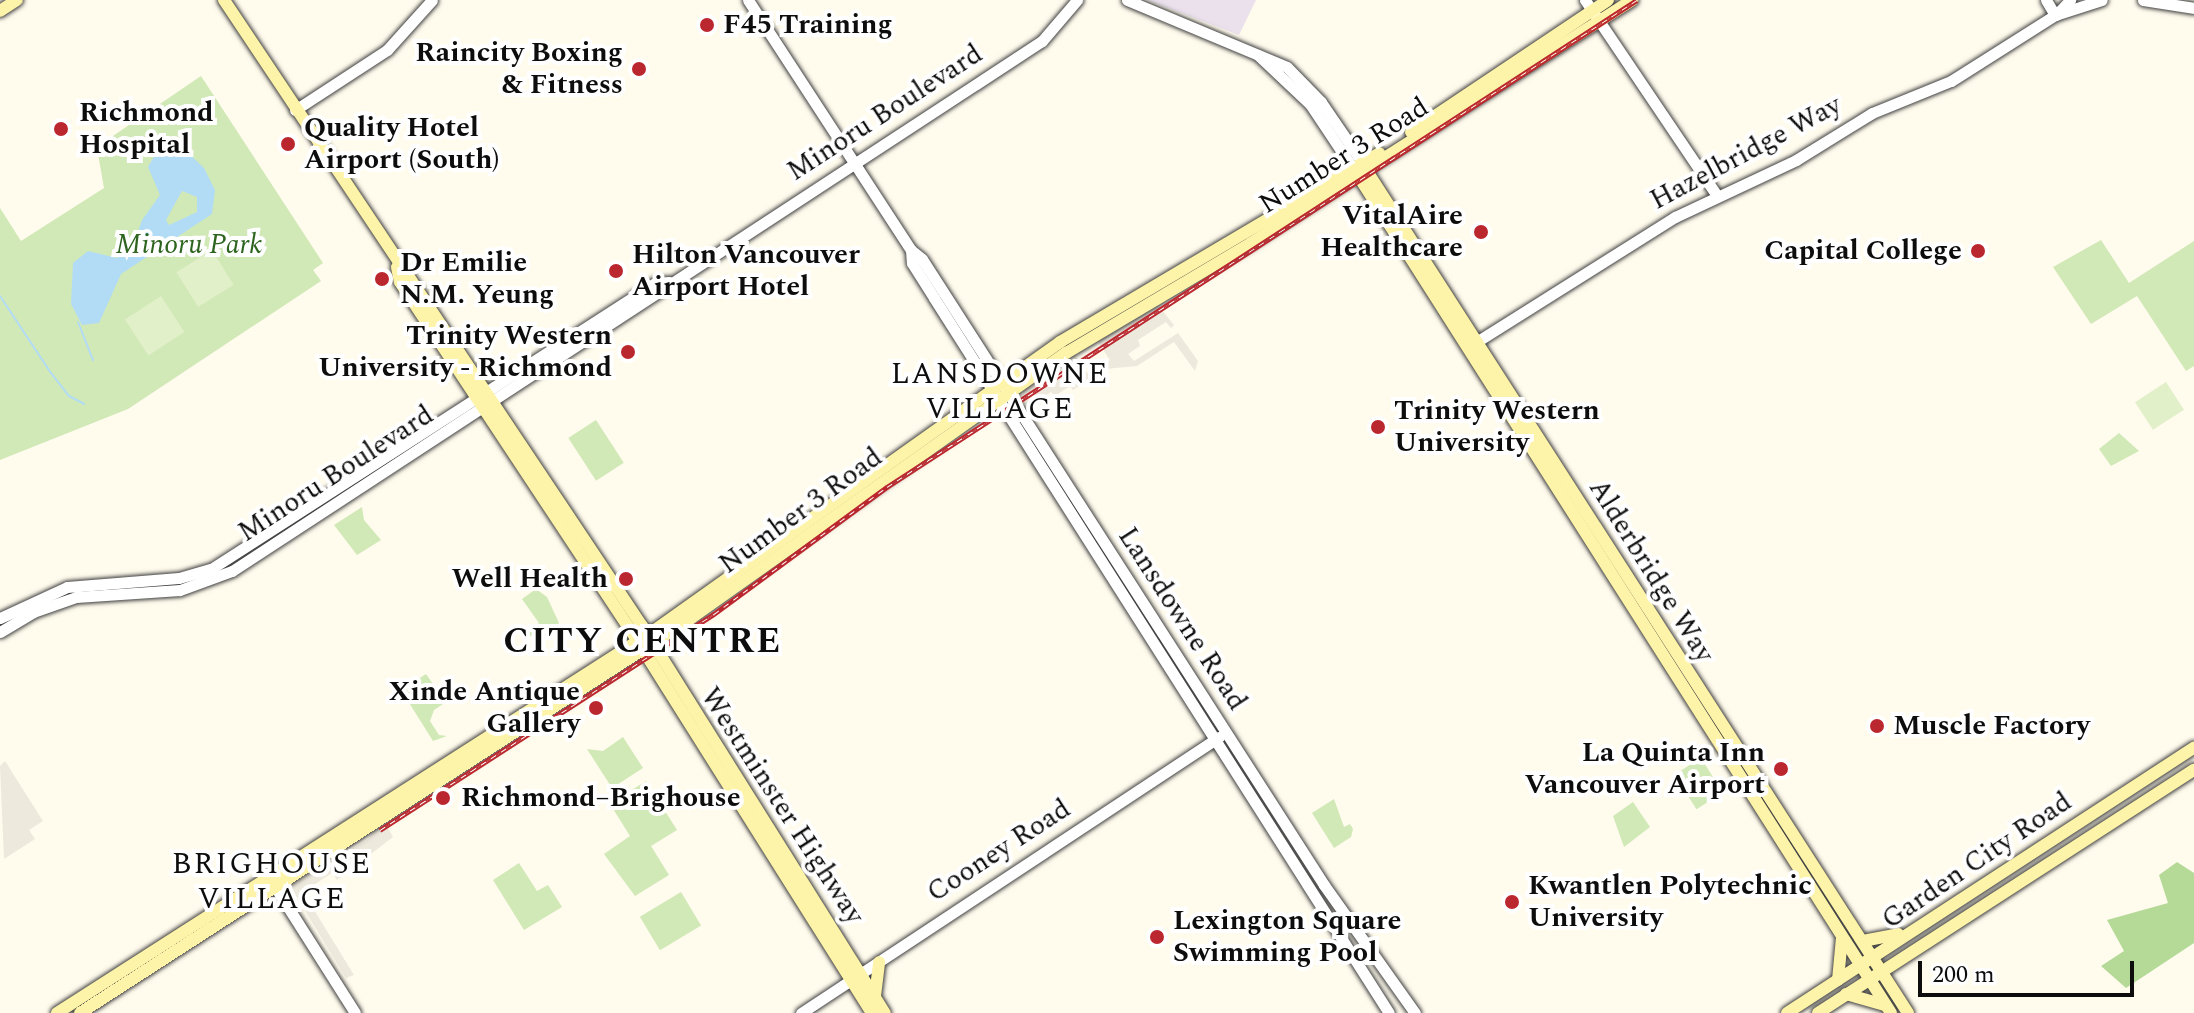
<!DOCTYPE html>
<html>
<head>
<meta charset="utf-8">
<style>
	body { margin:0 }
	#map { position:relative; width:2194px; height:1013px; overflow:hidden; background:#fffbed; font-family:Spectral,serif }
	div>[style] { position:absolute }
	.industrial>* { inset:0; background:#eae1ec }
	.green>* { inset:0; background:#d1e8b7; transform-origin:0 0 }
	.forest>* { inset:0; background:#b5d997 }
	.pitch>* { inset:0; background:#e2f0c9; transform-origin:0 0 }
	.plaza>* { inset:0; background:#eee9dd }
	.water>* { inset:0; background:#b2dcf5 }
	.stream>* { height:2px; margin:-1px; padding:0 1px; transform-origin:1px; border-radius:1px; background:#b2dcf5 }
	.roads { filter:drop-shadow(0 0 2px #404040) drop-shadow(0 0 2px #404040) }
	.tertiary>* { height:11px; margin:-5.5px; padding:0 5.5px; transform-origin:5.5px; border-radius:5.5px; background:#fff }
	.secondary>* { height:12px; margin:-6px; padding:0 6px; transform-origin:6px; border-radius:6px; background:#fef4a9 }
	.rail>* { height:5px; margin-top:-2.5px; transform-origin:0; background:repeating-linear-gradient(90deg,#fff 0 6px,#bb272e 0 12px); box-sizing:border-box; border-block:2px solid #bb272e }
	.dots>* { width:22px; height:22px; translate:-50% -50%; box-sizing:border-box; border:4px solid #fff; border-radius:50% }
	span { translate:-50% -50%; white-space:nowrap; text-align:center; line-height:1.15; -webkit-text-stroke:8px #fff; paint-order:stroke }
	.poi-label { font-size:28px; color:#0d0d0d; font-weight:700 }
	.left { translate:0 -50%; text-align:left }
	.right { translate:-100% -50%; text-align:right }
	.street-label { font-size:28px; color:#0d0d0d }
	.park-label { font-size:28px; color:#2d641e; font-style:italic }
	.neighbourhood-label { font-size:30px; color:#0d0d0d; letter-spacing:2px }
	.district-label { font-size:36px; color:#0d0d0d; font-weight:700; letter-spacing:2px }
	.scale { position:absolute; left:1918px; top:961px; width:216px; height:36px; box-sizing:border-box; border:4px solid #0d0d0d; border-top:0; padding-left:10px; font-size:24px; line-height:28px; white-space:nowrap; color:#0d0d0d; -webkit-text-stroke:6px #fff; paint-order:stroke }
</style>
</head>
<body>
<div id="map">
	<div class="industrial">
		<div style="clip-path:polygon(1147px 0,1256px 0,1239px 35px)"></div>
	</div>
	<div class="green">
		<div style="clip-path:polygon(201px 76px,323px 263px,313px 270px,321px 281px,128px 409px,0 460px,0 208px,21px 241px,104px 188px,98px 154px,104px 142px)"></div>
		<div style="clip-path:polygon(2101px 240px,2129px 283px,2194px 241px,2194px 366px,2186px 371px,2137px 296px,2091px 324px,2053px 267px)"></div>
		<div style="left:596px;top:420px;width:51px;height:33px;rotate:57deg"></div>
		<div style="clip-path:polygon(2119px 433px,2139px 451px,2111px 466px,2099px 449px)"></div>
		<div style="clip-path:polygon(362px 507px,364px 520px,381px 540px,357px 555px,334px 525px)"></div>
		<div style="clip-path:polygon(536px 589px,547px 597px,559px 623px,542px 639px,537px 632px,529px 637px,525px 632px,539px 623px,522px 599px)"></div>
		<div style="clip-path:polygon(426px 674px,446px 702px,434px 710px,430px 721px,439px 735px,447px 736px,433px 741px,401px 690px)"></div>
		<div style="clip-path:polygon(623px 737px,643px 768px,612px 788px,587px 749px,603px 751px)"></div>
		<div style="left:1701px;top:758px;width:41px;height:31px;rotate:58deg"></div>
		<div style="clip-path:polygon(646px 781px,677px 830px,651px 846px,669px 875px,635px 896px,604px 854px,630px 836px,610px 804px)"></div>
		<div style="clip-path:polygon(1334px 799px,1344px 827px,1350px 824px,1353px 829px,1351px 837px,1334px 848px,1312px 813px)"></div>
		<div style="clip-path:polygon(1633px 802px,1650px 827px,1624px 847px,1613px 816px)"></div>
		<div style="clip-path:polygon(519px 863px,537px 891px,548px 885px,562px 907px,524px 930px,493px 880px)"></div>
		<div style="left:681px;top:892px;width:39px;height:48px;rotate:59deg"></div>
	</div>
	<div class="forest">
		<div style="clip-path:polygon(2177px 862px,2194px 873px,2194px 943px,2126px 988px,2101px 966px,2124px 951px,2107px 920px,2168px 903px,2159px 875px)"></div>
	</div>
	<div class="pitch">
		<div style="left:212px;top:250px;width:41px;height:42px;rotate:58deg"></div>
		<div style="left:161px;top:296px;width:43px;height:43px;rotate:57deg"></div>
		<div style="left:2166px;top:382px;width:33px;height:37px;rotate:57deg"></div>
	</div>
	<div class="plaza">
		<div style="clip-path:polygon(1157px 304px,1174px 325px,1171px 328px,1166px 322px,1138px 340px,1140px 346px,1128px 354px,1134px 361px,1178px 333px,1198px 361px,1195px 371px,1174px 342px,1137px 366px,1105px 369px,1073px 390px,1070px 386px,1055px 396px,1051px 392px,1036px 402px,1033px 419px,1021px 398px,1025px 388px,1074px 353px,1088px 374px,1110px 360px,1096px 339px)"></div>
		<div style="clip-path:polygon(5px 761px,43px 821px,29px 830px,35px 839px,4px 859px,0 766px)"></div>
		<div style="clip-path:polygon(377px 828px,388px 828px,393px 837px,337px 880px,332px 873px,303px 892px,354px 975px,346px 978px,290px 886px,367px 840px)"></div>
	</div>
	<div class="water">
		<div style="clip-path:polygon(evenodd,160px 146px,185px 150px,204px 168px,215px 190px,212px 214px,121px 274px,99px 323px,82px 325px,71px 304px,73px 263px,88px 251px,117px 258px,131px 251px,142px 220px,160px 195px,148px 167px,160px 146px,182px 191px,197px 197px,197px 212px,169px 225px,166px 220px,182px 191px)"></div>
	</div>
	<div class="stream">
		<div style="left:0;top:296px;width:92px;rotate:56.5deg"></div>
		<div style="left:51px;top:373px;width:29px;rotate:52deg"></div>
		<div style="left:69px;top:396px;width:17px;rotate:28deg"></div>
		<div style="left:78px;top:322px;width:41px;rotate:68.5deg"></div>
	</div>
	<div class="roads">
		<div class="tertiary">
			<div style="left:748px;top:0;width:298px;rotate:56.9deg"></div>
			<div style="left:911px;top:250px;width:14px;rotate:39deg"></div>
			<div style="left:922px;top:259px;width:744px;rotate:57.29deg"></div>
			<div style="left:1324px;top:885px;width:157px;rotate:54.6deg"></div>
			<div style="left:1127px;top:0;width:173px;rotate:22.7deg"></div>
			<div style="left:1287px;top:67px;width:49px;rotate:45.8deg"></div>
			<div style="left:1321px;top:102px;width:73px;rotate:55.7deg"></div>
			<div style="left:1585px;top:0;width:236px;rotate:56deg"></div>
			<div style="left:2046px;top:0;width:17px;rotate:59deg"></div>
			<div style="left:2143px;top:0;width:52px;rotate:8.9deg"></div>
			<div style="left:2056px;top:15px;width:21px;rotate:-47deg"></div>
			<div style="left:1258px;top:55px;width:71px;rotate:43.3deg"></div>
			<div style="left:1310px;top:104px;width:76px;rotate:56.3deg"></div>
			<div style="left:295px;top:110px;width:110px;rotate:-33.1deg"></div>
			<div style="left:387px;top:50px;width:67px;rotate:-48deg"></div>
			<div style="left:911px;top:250px;width:13px;rotate:86deg"></div>
			<div style="left:912px;top:263px;width:41px;rotate:57.8deg"></div>
			<div style="left:934px;top:298px;width:847px;rotate:57.53deg"></div>
			<div style="left:1470px;top:346px;width:242px;rotate:-32.2deg"></div>
			<div style="left:1675px;top:217px;width:134px;rotate:-25.2deg"></div>
			<div style="left:1796px;top:160px;width:89px;rotate:-31.7deg"></div>
			<div style="left:1872px;top:113px;width:85px;rotate:-22.1deg"></div>
			<div style="left:1951px;top:81px;width:123px;rotate:-32.4deg"></div>
			<div style="left:2055px;top:15px;width:49px;rotate:-17.7deg"></div>
			<div style="left:0;top:618px;width:74px;rotate:-24.8deg"></div>
			<div style="left:67px;top:587px;width:112px;rotate:-4.6deg"></div>
			<div style="left:179px;top:578px;width:33px;rotate:-16deg"></div>
			<div style="left:211px;top:569px;width:528px;rotate:-32.79deg"></div>
			<div style="left:655px;top:283px;width:14px;rotate:-4deg"></div>
			<div style="left:0;top:632px;width:39px;rotate:-31deg"></div>
			<div style="left:33px;top:612px;width:46px;rotate:-19.2deg"></div>
			<div style="left:76px;top:597px;width:104px;rotate:-3.9deg"></div>
			<div style="left:180px;top:590px;width:55px;rotate:-20.1deg"></div>
			<div style="left:232px;top:571px;width:968px;rotate:-33.2deg"></div>
			<div style="left:1042px;top:41px;width:54px;rotate:-49.5deg"></div>
			<div style="left:272px;top:882px;width:155px;rotate:57.6deg"></div>
			<div style="left:801px;top:1013px;width:501px;rotate:-33.44deg"></div>
		</div>
		<div class="secondary">
			<div style="left:224px;top:0;width:753px;rotate:56.27deg"></div>
			<div style="left:642px;top:626px;width:457px;rotate:57.9deg"></div>
			<div style="left:0;top:11px;width:20px;rotate:-33deg"></div>
			<div style="left:1411px;top:132px;width:237px;rotate:-33.8deg"></div>
			<div style="left:1363px;top:165px;width:1008px;rotate:57.27deg"></div>
			<div style="left:1354px;top:169px;width:1000px;rotate:57.53deg"></div>
			<div style="left:397px;top:267px;width:15px;rotate:79deg"></div>
			<div style="left:400px;top:282px;width:416px;rotate:56.5deg"></div>
			<div style="left:630px;top:629px;width:454px;rotate:57.8deg"></div>
			<div style="left:1863px;top:941px;width:36px;rotate:-11deg"></div>
			<div style="left:1838px;top:980px;width:42px;rotate:-84.6deg"></div>
			<div style="left:1846px;top:994px;width:41px;rotate:15.8deg"></div>
			<div style="left:875px;top:996px;width:34px;rotate:-83deg"></div>
			<div style="left:57px;top:1013px;width:710px;rotate:-32.64deg"></div>
			<div style="left:655px;top:630px;width:497px;rotate:-35.4deg"></div>
			<div style="left:1060px;top:342px;width:371px;rotate:-30.6deg"></div>
			<div style="left:80px;top:1013px;width:726px;rotate:-32.86deg"></div>
			<div style="left:690px;top:619px;width:461px;rotate:-35.3deg"></div>
			<div style="left:1066px;top:353px;width:215px;rotate:-30.7deg"></div>
			<div style="left:1251px;top:243px;width:452px;rotate:-32.5deg"></div>
			<div style="left:1787px;top:1013px;width:486px;rotate:-33.1deg"></div>
			<div style="left:1818px;top:1013px;width:448px;rotate:-32.9deg"></div>
		</div>
	</div>
	<div class="rail">
		<div style="left:380px;top:830px;width:398px;rotate:-32.9deg"></div>
		<div style="left:714px;top:614px;width:215px;rotate:-36.3deg"></div>
		<div style="left:887px;top:487px;width:894px;rotate:-33deg"></div>
	</div>
	<div class="dots">
		<div style="left:707px;top:25px;background:#bb272e"></div>
		<div style="left:639px;top:69px;background:#bb272e"></div>
		<div style="left:61px;top:129px;background:#bb272e"></div>
		<div style="left:288px;top:144px;background:#bb272e"></div>
		<div style="left:1481px;top:232px;background:#bb272e"></div>
		<div style="left:1978px;top:251px;background:#bb272e"></div>
		<div style="left:616px;top:271px;background:#bb272e"></div>
		<div style="left:382px;top:279px;background:#bb272e"></div>
		<div style="left:628px;top:352px;background:#bb272e"></div>
		<div style="left:1378px;top:427px;background:#bb272e"></div>
		<div style="left:626px;top:579px;background:#bb272e"></div>
		<div style="left:596px;top:708px;background:#bb272e"></div>
		<div style="left:1877px;top:726px;background:#bb272e"></div>
		<div style="left:1781px;top:769px;background:#bb272e"></div>
		<div style="left:443px;top:798px;background:#bb272e"></div>
		<div style="left:1512px;top:902px;background:#bb272e"></div>
		<div style="left:1157px;top:937px;background:#bb272e"></div>
	</div>
	<div class="poi-label">
		<span class="left" style="left:723px;top:25px">F45 Training</span>
		<span class="right" style="left:623px;top:69px">Raincity Boxing<br>&amp; Fitness</span>
		<span class="left" style="left:79px;top:129px">Richmond<br>Hospital</span>
		<span class="left" style="left:304px;top:144px">Quality Hotel<br>Airport (South)</span>
		<span class="right" style="left:1463px;top:232px">VitalAire<br>Healthcare</span>
		<span class="right" style="left:1962px;top:251px">Capital College</span>
		<span class="left" style="left:632px;top:271px">Hilton Vancouver<br>Airport Hotel</span>
		<span class="left" style="left:400px;top:279px">Dr Emilie<br>N.M. Yeung</span>
		<span class="right" style="left:612px;top:352px">Trinity Western<br>University - Richmond</span>
		<span class="left" style="left:1394px;top:427px">Trinity Western<br>University</span>
		<span class="right" style="left:608px;top:579px">Well Health</span>
		<span class="right" style="left:580px;top:708px">Xinde Antique<br>Gallery</span>
		<span class="left" style="left:1893px;top:726px">Muscle Factory</span>
		<span class="right" style="left:1765px;top:769px">La Quinta Inn<br>Vancouver Airport</span>
		<span class="left" style="left:461px;top:798px">Richmond–Brighouse</span>
		<span class="left" style="left:1528px;top:902px">Kwantlen Polytechnic<br>University</span>
		<span class="left" style="left:1173px;top:937px">Lexington Square<br>Swimming Pool</span>
	</div>
	<div class="street-label">
		<span style="left:885px;top:113px;rotate:-33deg">Minoru Boulevard</span>
		<span style="left:1746px;top:153px;rotate:-28deg">Hazelbridge Way</span>
		<span style="left:1344px;top:156px;rotate:-32deg">Number 3 Road</span>
		<span style="left:336px;top:474px;rotate:-33deg">Minoru Boulevard</span>
		<span style="left:801px;top:511px;rotate:-36deg">Number 3 Road</span>
		<span style="left:1651px;top:571px;rotate:58deg">Alderbridge Way</span>
		<span style="left:1182px;top:619px;rotate:57deg">Lansdowne Road</span>
		<span style="left:782px;top:806px;rotate:57deg">Westminster Highway</span>
		<span style="left:999px;top:851px;rotate:-33deg">Cooney Road</span>
		<span style="left:1977px;top:861px;rotate:-34deg">Garden City Road</span>
	</div>
	<div class="park-label">
		<span style="left:189px;top:245px">Minoru Park</span>
	</div>
	<div class="neighbourhood-label">
		<span style="left:1000px;top:391px">LANSDOWNE<br>VILLAGE</span>
		<span style="left:272px;top:881px">BRIGHOUSE<br>VILLAGE</span>
	</div>
	<div class="district-label">
		<span style="left:643px;top:642px">CITY CENTRE</span>
	</div>
	<div class="scale">200 m</div>
</div>
</body>
</html>
